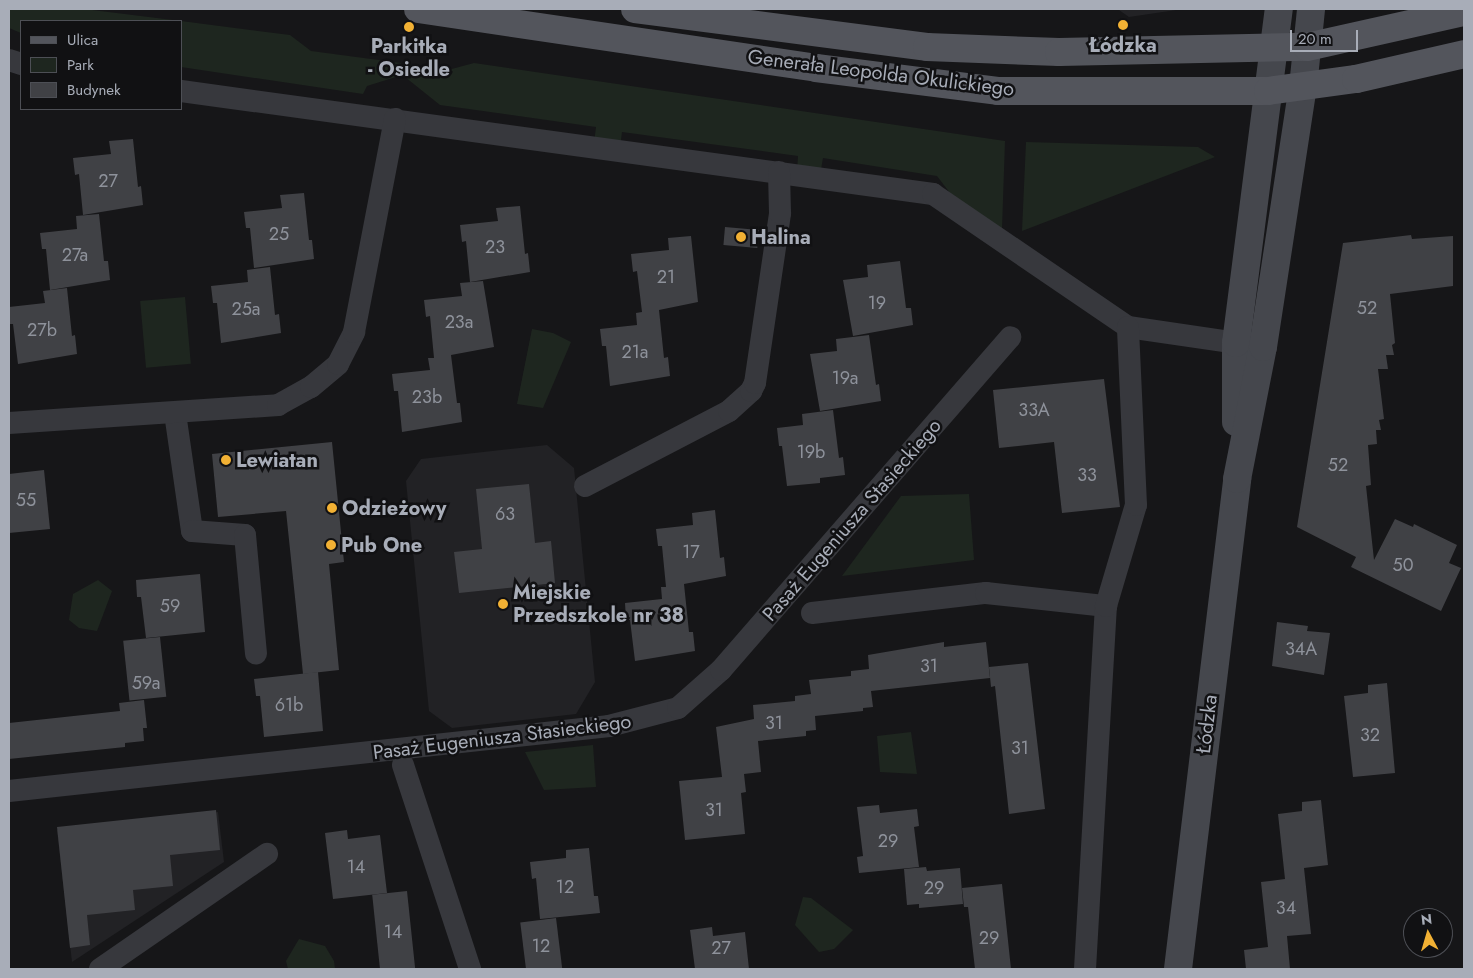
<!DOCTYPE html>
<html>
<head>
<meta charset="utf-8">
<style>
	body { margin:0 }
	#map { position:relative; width:1473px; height:978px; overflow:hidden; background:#161618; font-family:Jost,sans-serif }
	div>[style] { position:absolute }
	.built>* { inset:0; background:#222225 }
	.green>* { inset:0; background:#1e261f; transform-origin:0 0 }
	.building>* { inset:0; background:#404145; transform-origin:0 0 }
	.street>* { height:22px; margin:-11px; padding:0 11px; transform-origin:11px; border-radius:11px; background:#37383d }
	.secondary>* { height:28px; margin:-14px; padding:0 14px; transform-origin:14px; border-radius:14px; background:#45474d }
	.primary>* { height:28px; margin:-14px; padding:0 14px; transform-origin:14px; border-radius:14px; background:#53555c }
	.dots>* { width:14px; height:14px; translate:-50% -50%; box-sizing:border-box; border:2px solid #111113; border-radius:50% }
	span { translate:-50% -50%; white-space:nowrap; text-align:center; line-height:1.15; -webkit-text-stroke:5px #111113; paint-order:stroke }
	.number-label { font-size:18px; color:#8e929b }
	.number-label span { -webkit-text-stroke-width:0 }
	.poi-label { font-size:20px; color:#a8adb8; font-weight:700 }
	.left { translate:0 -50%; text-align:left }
	.street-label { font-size:20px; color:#a8adb8 }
	.frame { position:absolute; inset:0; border:10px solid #a8adb8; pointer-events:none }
	.legend { position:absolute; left:20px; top:20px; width:162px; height:90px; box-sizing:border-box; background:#111113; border:1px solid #4d4f55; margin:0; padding:6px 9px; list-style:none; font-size:15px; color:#a8adb8 }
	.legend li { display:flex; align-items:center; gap:10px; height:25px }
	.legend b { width:25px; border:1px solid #4d4f55 }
	.north { position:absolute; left:1403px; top:908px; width:50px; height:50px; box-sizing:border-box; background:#111113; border:1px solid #4d4f55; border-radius:50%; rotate:354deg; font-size:14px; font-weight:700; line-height:20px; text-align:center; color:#a8adb8 }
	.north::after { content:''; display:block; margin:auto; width:18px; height:22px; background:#f2b134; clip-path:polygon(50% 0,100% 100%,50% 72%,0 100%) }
	.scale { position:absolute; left:1290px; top:30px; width:68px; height:22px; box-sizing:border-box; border:2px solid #a8adb8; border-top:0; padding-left:6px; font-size:15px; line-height:18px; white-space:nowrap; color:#a8adb8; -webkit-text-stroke:4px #111113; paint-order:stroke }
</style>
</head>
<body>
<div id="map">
	<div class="built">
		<div style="clip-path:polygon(1075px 9px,1183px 9px,1129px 17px,1119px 10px)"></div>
		<div style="clip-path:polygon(547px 445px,574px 468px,595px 682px,576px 714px,452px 728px,429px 711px,406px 481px,421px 459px)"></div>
		<div style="clip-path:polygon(218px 812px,224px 862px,72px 962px,57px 830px)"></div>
	</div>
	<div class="green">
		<div style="clip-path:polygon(9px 9px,84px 9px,181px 21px,21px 21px,21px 33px,9px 28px)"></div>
		<div style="clip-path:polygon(181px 21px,290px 35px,311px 51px,401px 63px,399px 76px,367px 86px,363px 94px,181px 67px)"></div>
		<div style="clip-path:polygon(474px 63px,1005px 141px,1002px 229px,950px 193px,937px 176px,823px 158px,820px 175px,797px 172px,798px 156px,622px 132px,620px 147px,594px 143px,596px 127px,440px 105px,405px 77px,407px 64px,448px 70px)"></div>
		<div style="clip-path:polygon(1026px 142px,1198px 147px,1215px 157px,1022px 231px)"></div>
		<div style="left:185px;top:297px;width:67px;height:45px;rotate:85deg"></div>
		<div style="clip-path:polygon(532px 329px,553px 333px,571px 342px,543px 408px,517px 404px)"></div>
		<div style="clip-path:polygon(969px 494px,974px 560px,842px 576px,901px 496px)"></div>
		<div style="clip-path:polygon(98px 580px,112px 591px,97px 631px,79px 628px,69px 620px,73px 594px)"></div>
		<div style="clip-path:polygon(911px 732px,917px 774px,880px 772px,877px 736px)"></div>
		<div style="clip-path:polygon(593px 745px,596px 787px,544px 790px,525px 752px)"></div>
		<div style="clip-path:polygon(803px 897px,811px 898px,853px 930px,834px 949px,819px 952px,795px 925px)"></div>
		<div style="clip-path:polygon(299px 939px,325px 946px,334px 961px,335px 969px,288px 969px,286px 961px)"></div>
	</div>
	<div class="building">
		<div style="clip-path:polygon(133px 139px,138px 187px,141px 186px,143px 205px,83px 215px,79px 174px,75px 175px,73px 158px,111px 154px,109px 141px)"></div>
		<div style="clip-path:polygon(304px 193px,309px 240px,312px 240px,314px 259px,254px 268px,250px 228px,246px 228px,244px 212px,282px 208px,280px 195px)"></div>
		<div style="clip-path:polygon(520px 206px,525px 254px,528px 253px,530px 272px,470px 282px,466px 241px,462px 242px,460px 225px,498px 221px,496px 208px)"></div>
		<div style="clip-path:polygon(99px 214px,104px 261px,108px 261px,110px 280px,50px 290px,46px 249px,42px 249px,40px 233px,77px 229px,76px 216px)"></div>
		<div style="left:725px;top:227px;width:34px;height:18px;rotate:5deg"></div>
		<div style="clip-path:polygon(1411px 235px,1412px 239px,1453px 236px,1453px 286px,1390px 294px,1395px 343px,1392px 345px,1394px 355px,1386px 355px,1388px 369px,1378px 369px,1384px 419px,1379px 420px,1381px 430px,1376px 430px,1377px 444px,1368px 445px,1371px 485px,1366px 486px,1374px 560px,1395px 519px,1413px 527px,1414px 524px,1457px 545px,1449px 563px,1461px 568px,1441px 611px,1351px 567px,1356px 557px,1297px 527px,1343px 243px)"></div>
		<div style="clip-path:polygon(691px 236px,698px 302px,659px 310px,664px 358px,668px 357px,670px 376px,610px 386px,606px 346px,602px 346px,600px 329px,637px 325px,636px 313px,642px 312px,637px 271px,633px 272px,631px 254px,669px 250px,668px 238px)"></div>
		<div style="clip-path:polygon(900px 261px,906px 308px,911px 308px,913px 325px,853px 336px,843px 280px,868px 277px,867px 265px)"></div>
		<div style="clip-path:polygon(270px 267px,275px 315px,279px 314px,281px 333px,221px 343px,217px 303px,213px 303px,211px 286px,248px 282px,247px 270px)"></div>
		<div style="clip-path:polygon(483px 281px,494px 347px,451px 355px,457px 403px,460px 403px,462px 422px,402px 432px,398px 391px,394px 391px,392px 374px,430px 370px,428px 358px,434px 358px,430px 316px,426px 317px,424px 300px,462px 296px,460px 283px)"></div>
		<div style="clip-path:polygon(67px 288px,72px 336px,75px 335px,77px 354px,18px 364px,13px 324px,9px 324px,9px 307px,45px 303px,43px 291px)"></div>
		<div style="clip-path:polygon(869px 335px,876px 385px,879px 384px,881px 401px,820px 411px,810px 354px,837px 351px,836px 339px)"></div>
		<div style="clip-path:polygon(1104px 379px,1120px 507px,1062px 513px,1054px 442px,999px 448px,993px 390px)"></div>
		<div style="clip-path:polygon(833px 410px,839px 458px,843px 457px,845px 475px,820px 478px,820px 483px,787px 486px,782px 446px,779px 446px,777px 428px,803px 425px,802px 414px)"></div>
		<div style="clip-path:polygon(332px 442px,344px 562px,329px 564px,339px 670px,303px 674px,286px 511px,218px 517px,212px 454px)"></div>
		<div style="clip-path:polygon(44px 470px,50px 529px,9px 533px,9px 474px)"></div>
		<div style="clip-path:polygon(529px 484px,535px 543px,551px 541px,555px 583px,459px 593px,454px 552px,482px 549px,476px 489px)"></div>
		<div style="clip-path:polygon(715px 510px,720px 558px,724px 557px,726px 576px,684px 584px,689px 632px,693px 632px,695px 651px,635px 661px,630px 620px,626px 620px,625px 603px,662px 599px,661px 587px,666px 587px,662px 546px,658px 546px,656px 529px,693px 525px,692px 513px)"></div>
		<div style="clip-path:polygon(200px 574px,205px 632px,146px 638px,141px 597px,137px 597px,136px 580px)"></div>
		<div style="clip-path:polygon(1277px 622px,1308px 626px,1307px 631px,1330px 633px,1324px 675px,1272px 666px)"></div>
		<div style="left:160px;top:637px;width:60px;height:37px;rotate:84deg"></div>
		<div style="clip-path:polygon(944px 642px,944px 647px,986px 642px,990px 678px,871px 691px,873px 707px,863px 708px,863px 711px,815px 716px,816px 730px,806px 731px,806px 736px,758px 741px,761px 772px,744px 774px,746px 792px,741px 793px,745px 834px,685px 840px,679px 781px,722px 777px,716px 727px,754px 719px,753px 705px,795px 701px,795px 696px,811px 694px,809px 680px,851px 676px,851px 671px,869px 669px,868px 655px)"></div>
		<div style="clip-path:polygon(1028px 663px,1045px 809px,1009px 814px,995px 686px,991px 687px,989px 667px)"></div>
		<div style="clip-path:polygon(318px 672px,323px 731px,264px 737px,260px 696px,256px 696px,254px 679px)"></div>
		<div style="clip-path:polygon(1387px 683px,1395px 773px,1353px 777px,1344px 696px,1368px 693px,1368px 685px)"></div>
		<div style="clip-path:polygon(144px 700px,147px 728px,143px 728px,144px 741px,125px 743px,125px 747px,9px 759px,9px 723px,120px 711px,119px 703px)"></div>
		<div style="clip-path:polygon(1321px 800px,1328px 865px,1304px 868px,1311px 934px,1287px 936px,1290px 969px,1246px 969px,1244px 950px,1268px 947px,1261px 882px,1285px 879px,1278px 814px,1302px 811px,1302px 802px)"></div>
		<div style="clip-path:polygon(879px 805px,880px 813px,917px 809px,919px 826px,914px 827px,919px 867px,859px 873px,857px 857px,863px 856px,857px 807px)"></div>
		<div style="clip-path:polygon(216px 810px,220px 850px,170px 855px,173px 886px,133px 890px,135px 910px,87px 915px,90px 945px,70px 948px,57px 827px)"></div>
		<div style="clip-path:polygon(347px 830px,348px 839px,380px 835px,387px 893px,333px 899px,325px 833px)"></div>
		<div style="clip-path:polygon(589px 848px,594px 896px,598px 896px,600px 913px,540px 919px,536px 878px,532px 879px,530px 862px,566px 858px,566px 850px)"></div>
		<div style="clip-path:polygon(926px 867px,927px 871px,960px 868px,963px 904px,919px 908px,919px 904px,907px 905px,904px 869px)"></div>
		<div style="clip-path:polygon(1002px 884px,1011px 969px,975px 969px,968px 907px,964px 907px,962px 888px)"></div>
		<div style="left:407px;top:891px;width:78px;height:35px;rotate:84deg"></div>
		<div style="left:556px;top:918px;width:51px;height:36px;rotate:83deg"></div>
		<div style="clip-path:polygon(712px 927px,713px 936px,745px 932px,749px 969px,695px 969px,690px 930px)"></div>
	</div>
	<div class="street">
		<div style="left:9px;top:60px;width:13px;rotate:18deg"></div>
		<div style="left:181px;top:91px;width:759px;rotate:7.8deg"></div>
		<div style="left:933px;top:194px;width:236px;rotate:34.3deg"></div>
		<div style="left:1128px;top:327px;width:125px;rotate:8.3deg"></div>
		<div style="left:175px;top:413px;width:119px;rotate:81.8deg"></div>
		<div style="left:192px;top:531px;width:53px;rotate:4.3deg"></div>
		<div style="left:245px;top:535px;width:119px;rotate:84.7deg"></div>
		<div style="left:9px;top:423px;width:270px;rotate:-3.8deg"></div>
		<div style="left:278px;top:405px;width:38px;rotate:-29deg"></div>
		<div style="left:311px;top:387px;width:35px;rotate:-40deg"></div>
		<div style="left:338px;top:364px;width:36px;rotate:-63deg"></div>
		<div style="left:354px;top:332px;width:217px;rotate:-79.1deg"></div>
		<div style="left:585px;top:486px;width:162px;rotate:-27.5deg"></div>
		<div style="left:729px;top:411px;width:30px;rotate:-42deg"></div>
		<div style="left:751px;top:391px;width:9px;rotate:-63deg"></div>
		<div style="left:755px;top:383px;width:172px;rotate:-81.6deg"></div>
		<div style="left:780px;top:213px;width:41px;rotate:-91.4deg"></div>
		<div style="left:812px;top:613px;width:175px;rotate:-6.6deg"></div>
		<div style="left:986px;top:593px;width:121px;rotate:6.2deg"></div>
		<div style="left:403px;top:765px;width:215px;rotate:71.8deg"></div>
		<div style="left:9px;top:791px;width:604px;rotate:-6.18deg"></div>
		<div style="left:609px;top:726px;width:71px;rotate:-14.6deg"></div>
		<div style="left:678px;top:708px;width:57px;rotate:-41.5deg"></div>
		<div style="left:721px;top:670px;width:441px;rotate:-49deg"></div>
		<div style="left:100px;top:969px;width:203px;rotate:-34.6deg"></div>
		<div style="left:1085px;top:969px;width:364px;rotate:-86.7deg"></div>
		<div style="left:1106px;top:606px;width:105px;rotate:-73.5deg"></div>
		<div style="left:1136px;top:505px;width:178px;rotate:-92.6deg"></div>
	</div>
	<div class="secondary">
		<div style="left:1236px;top:422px;width:79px;rotate:-90deg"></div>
		<div style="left:1236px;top:343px;width:337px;rotate:-82.7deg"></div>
		<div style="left:1178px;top:969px;width:494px;rotate:-83.1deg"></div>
		<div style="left:1237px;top:479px;width:135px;rotate:-78.9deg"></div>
		<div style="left:1263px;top:347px;width:263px;rotate:-81.3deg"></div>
		<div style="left:1303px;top:87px;width:78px;rotate:-84.1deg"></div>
	</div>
	<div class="primary">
		<div style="left:418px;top:9px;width:402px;rotate:8.4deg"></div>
		<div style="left:816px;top:68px;width:183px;rotate:7.2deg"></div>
		<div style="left:998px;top:91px;width:270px"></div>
		<div style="left:1268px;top:91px;width:89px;rotate:-7.8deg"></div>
		<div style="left:1356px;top:79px;width:111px;rotate:-13deg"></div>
		<div style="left:635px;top:9px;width:294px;rotate:7.4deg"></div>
		<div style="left:927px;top:47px;width:132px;rotate:2.2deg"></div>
		<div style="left:1059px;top:52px;width:248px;rotate:-1.2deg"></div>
		<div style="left:1307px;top:47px;width:161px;rotate:-12.6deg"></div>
	</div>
	<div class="dots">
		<div style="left:1123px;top:25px;background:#f2b134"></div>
		<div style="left:409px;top:27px;background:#f2b134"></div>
		<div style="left:741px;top:237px;background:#f2b134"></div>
		<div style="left:226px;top:460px;background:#f2b134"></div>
		<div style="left:332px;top:508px;background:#f2b134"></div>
		<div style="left:331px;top:545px;background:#f2b134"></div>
		<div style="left:503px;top:604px;background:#f2b134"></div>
	</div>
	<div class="number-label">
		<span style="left:108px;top:181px">27</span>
		<span style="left:279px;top:234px">25</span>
		<span style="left:495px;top:247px">23</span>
		<span style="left:75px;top:255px">27a</span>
		<span style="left:666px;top:277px">21</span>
		<span style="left:877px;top:303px">19</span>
		<span style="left:1367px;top:308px">52</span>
		<span style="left:246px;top:309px">25a</span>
		<span style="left:459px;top:322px">23a</span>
		<span style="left:42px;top:330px">27b</span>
		<span style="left:635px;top:352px">21a</span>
		<span style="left:845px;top:378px">19a</span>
		<span style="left:427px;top:397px">23b</span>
		<span style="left:1034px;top:410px">33A</span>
		<span style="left:811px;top:452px">19b</span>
		<span style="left:1338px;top:465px">52</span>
		<span style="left:1087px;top:475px">33</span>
		<span style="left:26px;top:500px">55</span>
		<span style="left:505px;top:514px">63</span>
		<span style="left:691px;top:552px">17</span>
		<span style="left:1403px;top:565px">50</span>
		<span style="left:170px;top:606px">59</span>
		<span style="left:1301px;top:649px">34A</span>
		<span style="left:929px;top:666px">31</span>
		<span style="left:146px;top:683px">59a</span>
		<span style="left:289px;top:705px">61b</span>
		<span style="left:774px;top:723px">31</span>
		<span style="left:1370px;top:735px">32</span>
		<span style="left:1020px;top:748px">31</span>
		<span style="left:714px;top:810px">31</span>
		<span style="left:888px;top:841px">29</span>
		<span style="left:356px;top:867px">14</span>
		<span style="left:565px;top:887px">12</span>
		<span style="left:934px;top:888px">29</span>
		<span style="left:1286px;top:908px">34</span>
		<span style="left:393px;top:932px">14</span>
		<span style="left:989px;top:938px">29</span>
		<span style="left:541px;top:946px">12</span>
		<span style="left:721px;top:948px">27</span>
	</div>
	<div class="poi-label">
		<span style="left:1123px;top:45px">Łódzka</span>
		<span style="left:409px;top:58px">Parkitka<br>- Osiedle</span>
		<span class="left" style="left:751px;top:237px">Halina</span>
		<span class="left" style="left:236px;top:460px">Lewiatan</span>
		<span class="left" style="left:342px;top:508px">Odzieżowy</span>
		<span class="left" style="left:341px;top:545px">Pub One</span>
		<span class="left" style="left:513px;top:604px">Miejskie<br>Przedszkole nr 38</span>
	</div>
	<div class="street-label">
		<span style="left:881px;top:73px;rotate:7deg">Generała Leopolda Okulickiego</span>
		<span style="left:852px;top:520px;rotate:-49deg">Pasaż Eugeniusza Stasieckiego</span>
		<span style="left:1207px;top:724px;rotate:-83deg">Łódzka</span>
		<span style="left:502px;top:737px;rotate:-7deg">Pasaż Eugeniusza Stasieckiego</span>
	</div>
	<div class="frame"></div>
	<ul class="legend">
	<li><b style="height:6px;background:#53555c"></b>Ulica</li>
	<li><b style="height:14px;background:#1e261f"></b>Park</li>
	<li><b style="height:14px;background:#404145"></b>Budynek</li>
	</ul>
	<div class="north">N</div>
	<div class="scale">20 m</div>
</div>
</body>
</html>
